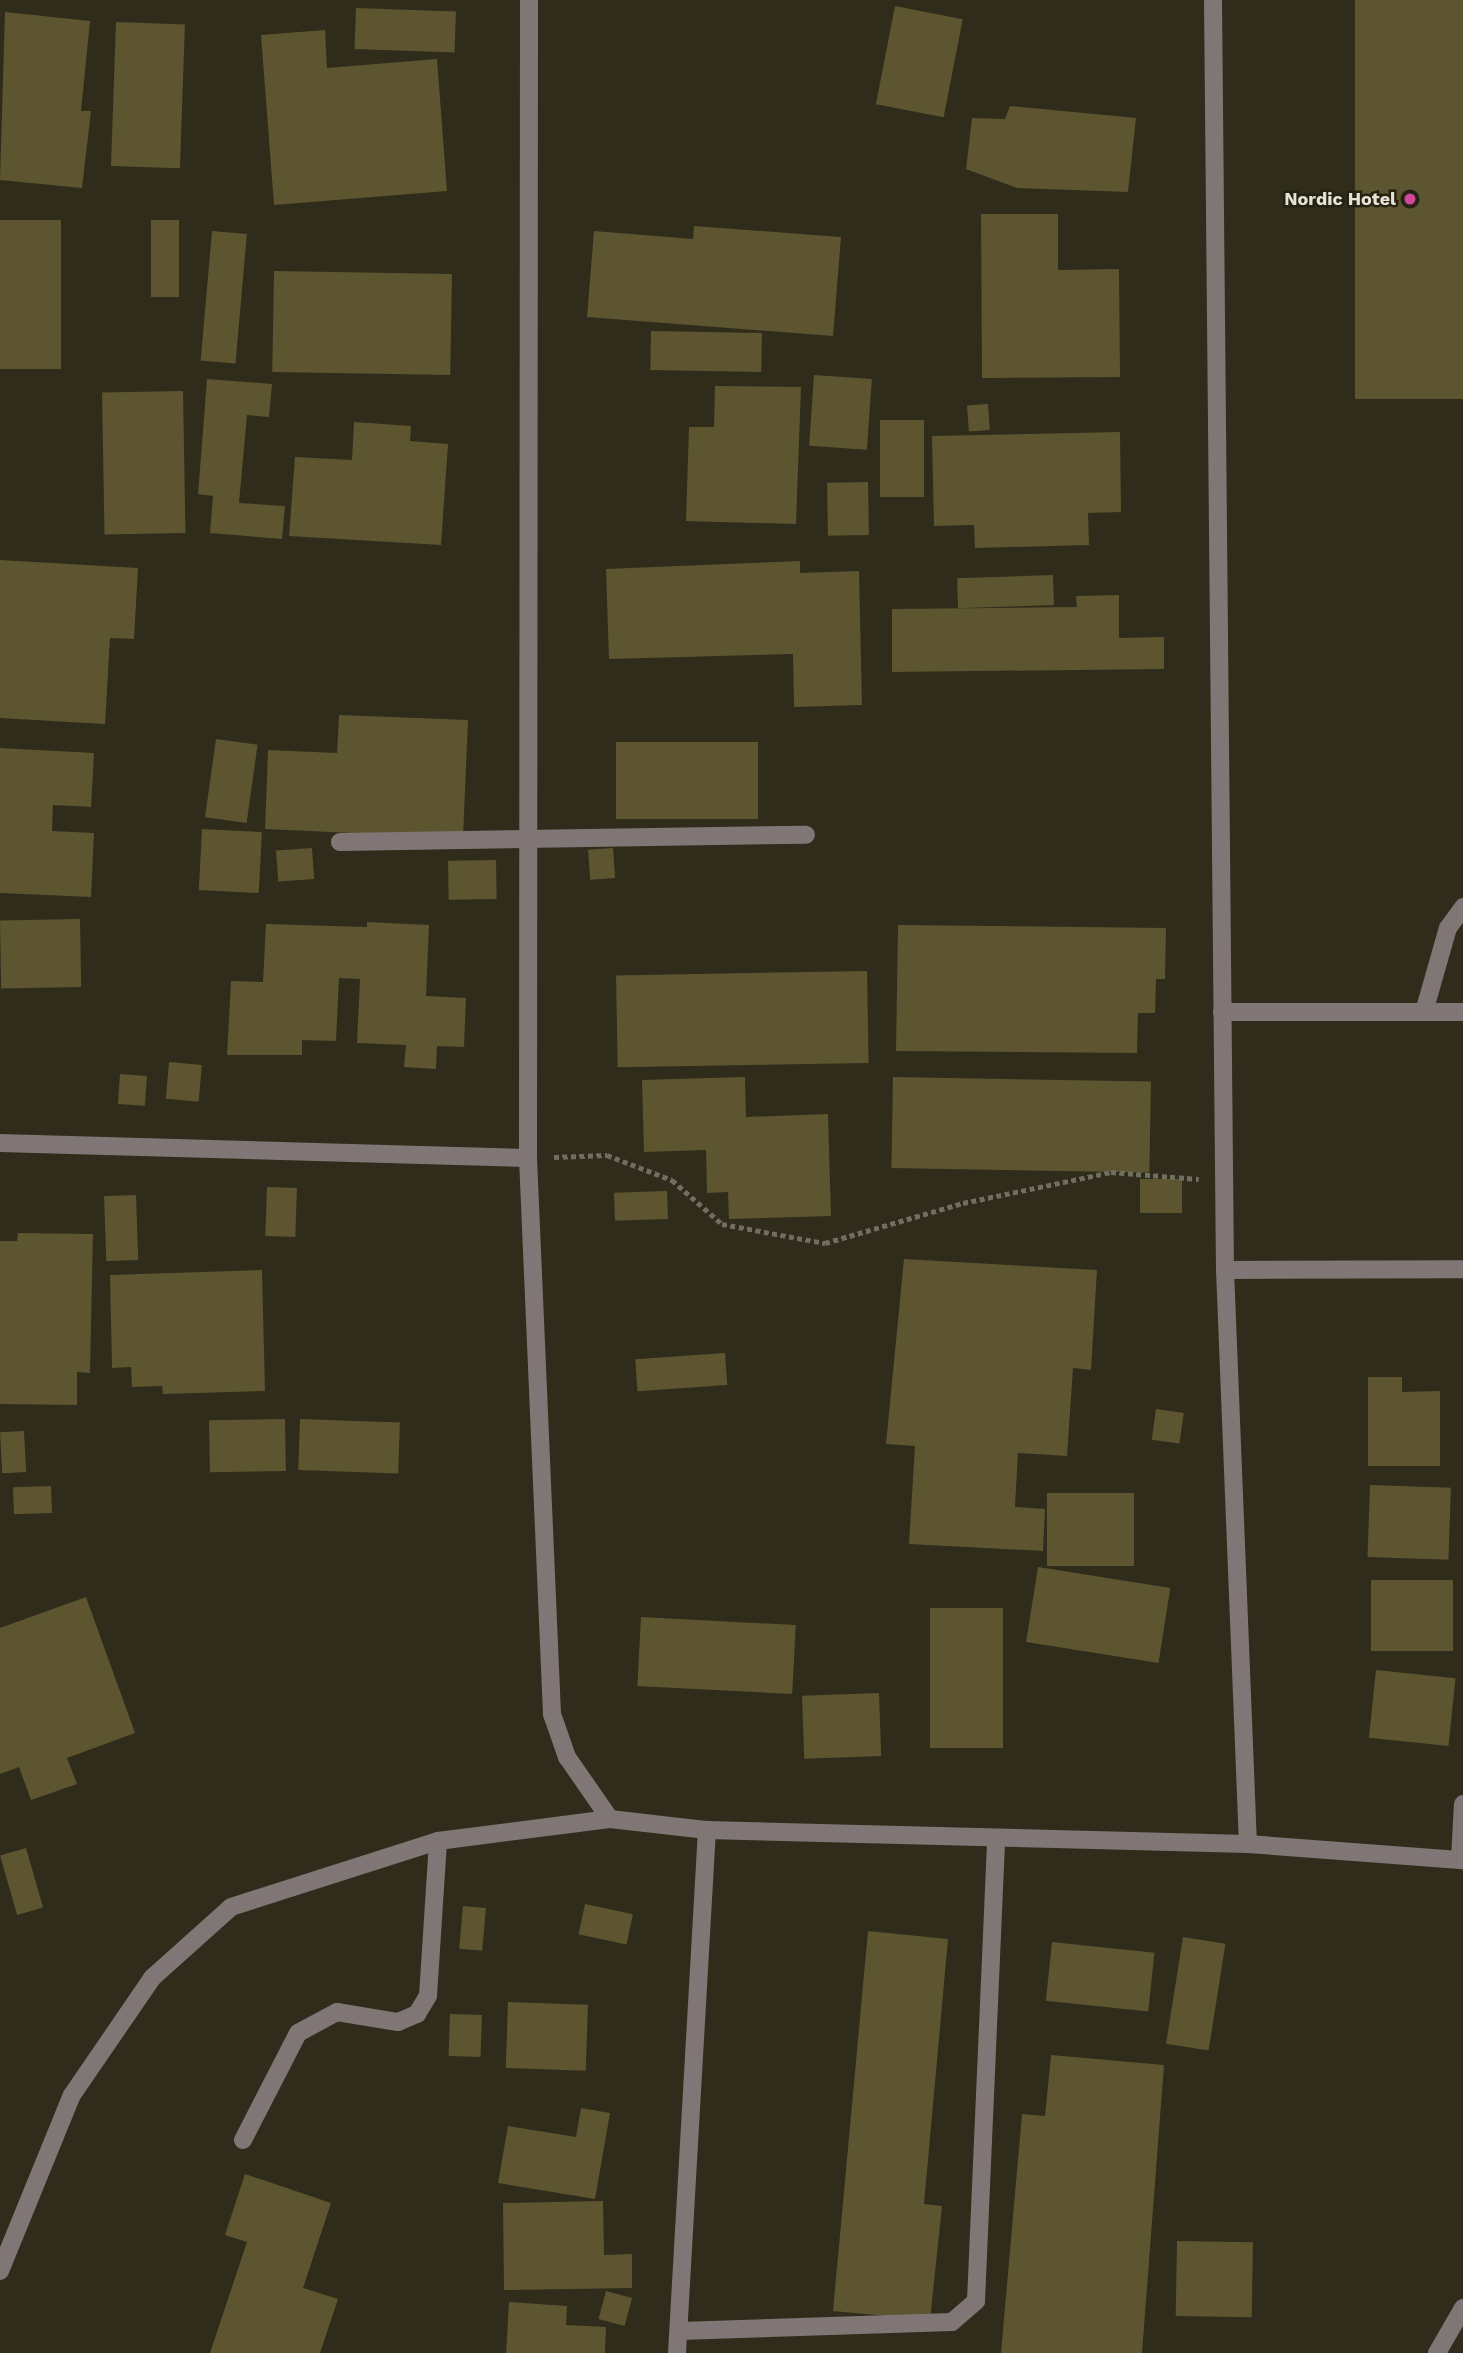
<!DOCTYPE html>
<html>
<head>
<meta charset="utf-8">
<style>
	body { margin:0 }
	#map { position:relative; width:1463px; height:2353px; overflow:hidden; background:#2f2c1b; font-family:"Work Sans",sans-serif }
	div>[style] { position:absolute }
	.building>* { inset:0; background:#5d5430; transform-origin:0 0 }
	.path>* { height:4.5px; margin-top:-2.25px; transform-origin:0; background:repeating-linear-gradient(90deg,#716e5f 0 5px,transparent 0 8.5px) }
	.minor>* { height:18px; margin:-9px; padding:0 9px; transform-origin:9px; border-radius:9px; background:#807675 }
	.dots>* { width:19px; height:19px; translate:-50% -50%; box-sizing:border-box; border:4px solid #252211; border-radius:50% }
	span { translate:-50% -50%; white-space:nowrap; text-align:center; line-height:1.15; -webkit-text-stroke:5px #252211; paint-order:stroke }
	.poi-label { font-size:18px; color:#e5e2d8; font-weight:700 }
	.right { translate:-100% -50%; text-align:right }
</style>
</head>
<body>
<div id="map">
	<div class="building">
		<div style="left:1355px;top:0;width:108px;height:399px"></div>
		<div style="left:895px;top:6px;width:69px;height:100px;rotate:11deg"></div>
		<div style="left:356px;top:8px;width:100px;height:41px;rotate:2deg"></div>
		<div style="clip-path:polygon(5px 12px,90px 21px,81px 111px,91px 111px,82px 188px,0 180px)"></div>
		<div style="left:116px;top:22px;width:69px;height:144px;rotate:2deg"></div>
		<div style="clip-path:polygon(325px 30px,327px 68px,437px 59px,447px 191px,274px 205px,261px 35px)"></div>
		<div style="clip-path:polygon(1010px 106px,1136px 118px,1128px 192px,1017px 188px,966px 169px,972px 118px,1005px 119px)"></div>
		<div style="clip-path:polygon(981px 214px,1058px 214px,1058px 270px,1119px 269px,1120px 377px,982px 378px)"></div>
		<div style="left:0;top:220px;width:61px;height:149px"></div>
		<div style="left:151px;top:220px;width:28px;height:77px"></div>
		<div style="clip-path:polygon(694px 226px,841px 237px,833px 336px,587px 317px,594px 231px,693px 239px)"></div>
		<div style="left:212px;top:231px;width:35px;height:130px;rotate:5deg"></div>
		<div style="left:274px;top:271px;width:178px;height:101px;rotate:1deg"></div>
		<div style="left:651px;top:331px;width:111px;height:39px;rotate:1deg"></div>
		<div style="left:814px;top:375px;width:58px;height:71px;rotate:4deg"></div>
		<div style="clip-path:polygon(207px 379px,272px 384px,269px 417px,247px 415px,239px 503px,285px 506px,282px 539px,210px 533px,213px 496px,198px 494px)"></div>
		<div style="clip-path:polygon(715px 386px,801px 387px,796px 524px,686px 521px,689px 427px,714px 427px)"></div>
		<div style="left:183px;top:391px;width:142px;height:81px;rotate:89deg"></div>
		<div style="left:988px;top:404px;width:26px;height:21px;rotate:86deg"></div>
		<div style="left:880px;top:420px;width:44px;height:77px"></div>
		<div style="clip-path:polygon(354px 422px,411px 426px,410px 441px,448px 444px,441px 545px,289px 536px,295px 457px,352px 460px)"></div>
		<div style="clip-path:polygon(1120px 432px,1121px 512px,1088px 513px,1089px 545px,975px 548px,974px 525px,934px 526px,932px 436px)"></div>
		<div style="left:868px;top:482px;width:53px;height:41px;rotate:89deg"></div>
		<div style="clip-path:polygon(0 560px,138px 568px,134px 639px,110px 638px,105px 724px,0 718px)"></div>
		<div style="clip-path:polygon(800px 561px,800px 573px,859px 571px,862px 705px,794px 707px,793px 654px,609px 659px,606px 569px)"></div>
		<div style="left:1053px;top:575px;width:30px;height:96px;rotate:88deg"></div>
		<div style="clip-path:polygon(1119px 595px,1119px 638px,1164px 637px,1164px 669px,892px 672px,892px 609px,1077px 607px,1076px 596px)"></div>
		<div style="clip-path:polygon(339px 715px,468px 720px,463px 838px,265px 829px,268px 750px,337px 753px)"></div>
		<div style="left:216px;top:739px;width:42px;height:79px;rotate:8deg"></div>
		<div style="left:616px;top:742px;width:142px;height:77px"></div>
		<div style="clip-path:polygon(0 748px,94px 753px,91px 807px,53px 805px,52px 831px,94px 833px,91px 897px,0 893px)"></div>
		<div style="left:202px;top:829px;width:60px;height:61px;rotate:3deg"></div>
		<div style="left:312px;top:848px;width:31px;height:36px;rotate:86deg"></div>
		<div style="left:613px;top:848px;width:30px;height:25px;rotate:86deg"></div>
		<div style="left:496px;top:860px;width:39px;height:48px;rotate:89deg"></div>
		<div style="left:80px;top:919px;width:68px;height:80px;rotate:89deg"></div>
		<div style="clip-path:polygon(367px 922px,429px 925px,426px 996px,466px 998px,464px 1047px,437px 1046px,436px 1069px,404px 1067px,406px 1045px,357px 1043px,360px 979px,339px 978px,336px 1041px,302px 1040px,302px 1055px,227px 1055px,231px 981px,263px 982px,266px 924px,367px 927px)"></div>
		<div style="clip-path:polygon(898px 925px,1166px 928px,1165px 979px,1156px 979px,1155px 1013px,1138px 1013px,1137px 1053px,896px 1051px)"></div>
		<div style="left:867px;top:971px;width:92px;height:251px;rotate:89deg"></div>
		<div style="left:169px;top:1062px;width:33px;height:37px;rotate:5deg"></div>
		<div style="left:120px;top:1074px;width:27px;height:30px;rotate:4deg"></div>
		<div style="clip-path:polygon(745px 1077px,746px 1117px,828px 1114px,831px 1216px,729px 1219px,728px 1192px,707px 1193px,706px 1150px,644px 1152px,642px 1080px)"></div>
		<div style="left:893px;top:1077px;width:258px;height:91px;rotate:1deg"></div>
		<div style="left:1182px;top:1179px;width:34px;height:42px;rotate:90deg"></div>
		<div style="left:267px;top:1187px;width:30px;height:49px;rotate:2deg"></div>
		<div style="left:667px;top:1191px;width:28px;height:53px;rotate:88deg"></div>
		<div style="left:136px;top:1195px;width:65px;height:32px;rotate:88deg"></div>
		<div style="clip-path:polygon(18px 1233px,93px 1234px,90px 1373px,77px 1372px,77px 1405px,0 1404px,0 1241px,17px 1241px)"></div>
		<div style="clip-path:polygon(904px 1259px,1097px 1270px,1091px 1370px,1073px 1368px,1067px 1456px,1018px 1453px,1015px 1507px,1045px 1509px,1043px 1551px,909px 1544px,915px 1446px,886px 1444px)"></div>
		<div style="clip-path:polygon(262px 1270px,265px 1391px,163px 1394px,162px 1386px,132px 1387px,131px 1367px,112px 1368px,110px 1275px)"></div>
		<div style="left:725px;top:1353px;width:32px;height:90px;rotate:86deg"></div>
		<div style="clip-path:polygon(1368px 1377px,1402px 1377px,1402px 1392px,1440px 1391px,1440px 1466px,1368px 1466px)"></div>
		<div style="left:1156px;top:1409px;width:28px;height:31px;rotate:8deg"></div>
		<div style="left:285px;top:1419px;width:52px;height:76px;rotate:89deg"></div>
		<div style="left:300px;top:1419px;width:100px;height:51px;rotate:2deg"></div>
		<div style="left:24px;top:1431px;width:41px;height:24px;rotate:87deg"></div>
		<div style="left:1370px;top:1485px;width:81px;height:72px;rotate:2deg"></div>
		<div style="left:51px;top:1486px;width:27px;height:38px;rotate:88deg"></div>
		<div style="left:1047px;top:1493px;width:87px;height:73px"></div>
		<div style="left:1038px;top:1567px;width:134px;height:76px;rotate:9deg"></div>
		<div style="left:1371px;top:1580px;width:82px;height:71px"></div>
		<div style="clip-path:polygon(86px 1597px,135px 1733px,67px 1758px,77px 1784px,31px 1800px,19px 1767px,0 1774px,0 1628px)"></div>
		<div style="left:1003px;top:1608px;width:140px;height:73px;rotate:90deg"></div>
		<div style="left:641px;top:1617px;width:155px;height:69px;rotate:3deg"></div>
		<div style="left:1376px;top:1670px;width:80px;height:68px;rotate:6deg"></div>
		<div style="left:879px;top:1693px;width:63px;height:77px;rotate:88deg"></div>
		<div style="left:26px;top:1848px;width:62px;height:27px;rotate:74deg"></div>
		<div style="left:585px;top:1904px;width:49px;height:31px;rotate:12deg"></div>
		<div style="left:463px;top:1906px;width:23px;height:43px;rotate:5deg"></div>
		<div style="clip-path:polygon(868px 1931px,948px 1939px,924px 2204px,942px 2206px,930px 2320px,833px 2311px)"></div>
		<div style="left:1183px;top:1937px;width:43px;height:108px;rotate:9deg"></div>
		<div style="left:1052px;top:1942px;width:103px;height:59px;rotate:6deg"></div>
		<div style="left:508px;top:2002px;width:80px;height:66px;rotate:2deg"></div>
		<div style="left:450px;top:2014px;width:32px;height:42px;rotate:2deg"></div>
		<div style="clip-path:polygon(1051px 2055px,1164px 2065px,1142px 2353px,1001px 2353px,1022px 2114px,1045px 2116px)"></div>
		<div style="clip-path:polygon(581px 2108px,610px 2113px,595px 2199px,498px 2183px,508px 2126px,576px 2137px)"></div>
		<div style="clip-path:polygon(245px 2174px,331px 2203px,303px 2288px,338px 2299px,320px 2353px,210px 2353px,247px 2242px,225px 2235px)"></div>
		<div style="clip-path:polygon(603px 2201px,604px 2255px,632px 2254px,632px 2288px,504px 2290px,503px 2203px)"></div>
		<div style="left:1177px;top:2241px;width:76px;height:75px;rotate:1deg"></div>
		<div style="left:606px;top:2291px;width:27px;height:29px;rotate:15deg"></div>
		<div style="clip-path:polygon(509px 2302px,567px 2306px,566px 2325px,606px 2327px,605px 2353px,506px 2353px)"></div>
	</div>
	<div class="path">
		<div style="left:554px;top:1157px;width:53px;rotate:-2.2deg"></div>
		<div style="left:607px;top:1155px;width:70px;rotate:21deg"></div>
		<div style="left:672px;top:1180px;width:67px;rotate:41.3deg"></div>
		<div style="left:722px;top:1224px;width:105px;rotate:10.5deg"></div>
		<div style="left:825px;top:1243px;width:144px;rotate:-16.2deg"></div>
		<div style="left:963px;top:1203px;width:151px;rotate:-11.8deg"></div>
		<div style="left:1111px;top:1172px;width:88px;rotate:4.5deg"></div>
	</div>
	<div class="minor">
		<div style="left:529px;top:0;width:1158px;rotate:90.05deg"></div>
		<div style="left:528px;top:1158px;width:557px;rotate:87.53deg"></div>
		<div style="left:552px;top:1714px;width:46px;rotate:70.8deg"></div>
		<div style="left:567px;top:1757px;width:75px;rotate:55.3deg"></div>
		<div style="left:610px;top:1819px;width:98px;rotate:6.5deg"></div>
		<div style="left:707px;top:1830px;width:541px;rotate:1.48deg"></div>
		<div style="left:1248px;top:1844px;width:216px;rotate:4.3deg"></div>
		<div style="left:1213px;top:0;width:1270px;rotate:89.46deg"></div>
		<div style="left:1225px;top:1270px;width:574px;rotate:87.71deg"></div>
		<div style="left:340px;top:842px;width:466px;rotate:-0.9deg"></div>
		<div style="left:1222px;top:1012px;width:241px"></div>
		<div style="left:1424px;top:1012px;width:87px;rotate:-74.1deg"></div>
		<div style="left:1448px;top:928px;width:26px;rotate:-54deg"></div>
		<div style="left:0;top:1143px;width:528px;rotate:1.63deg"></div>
		<div style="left:1225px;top:1270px;width:238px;rotate:-0.2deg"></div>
		<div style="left:1460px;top:1859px;width:55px;rotate:-86.9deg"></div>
		<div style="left:243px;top:2140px;width:120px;rotate:-62.8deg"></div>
		<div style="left:298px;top:2033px;width:44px;rotate:-28.3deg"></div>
		<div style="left:337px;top:2012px;width:62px;rotate:9.3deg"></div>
		<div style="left:398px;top:2022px;width:21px;rotate:-23deg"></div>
		<div style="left:417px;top:2014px;width:21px;rotate:-59deg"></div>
		<div style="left:428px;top:1996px;width:155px;rotate:-86.3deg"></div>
		<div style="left:0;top:2271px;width:190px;rotate:-67.8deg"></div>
		<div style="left:72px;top:2095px;width:142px;rotate:-55.6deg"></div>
		<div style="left:152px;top:1978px;width:106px;rotate:-41.9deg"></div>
		<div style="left:231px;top:1907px;width:217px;rotate:-17.7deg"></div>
		<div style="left:438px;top:1841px;width:173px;rotate:-7.3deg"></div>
		<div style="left:679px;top:2331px;width:273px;rotate:-1.9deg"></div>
		<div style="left:952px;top:2322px;width:32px;rotate:-41deg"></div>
		<div style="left:976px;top:2301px;width:463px;rotate:-87.5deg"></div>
		<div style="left:677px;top:2353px;width:524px;rotate:-86.72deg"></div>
		<div style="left:1437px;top:2353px;width:52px;rotate:-60deg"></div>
	</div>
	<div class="dots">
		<div style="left:1410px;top:199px;background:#d1479c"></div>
	</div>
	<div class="poi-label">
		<span class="right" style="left:1396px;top:199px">Nordic Hotel</span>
	</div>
</div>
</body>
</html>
